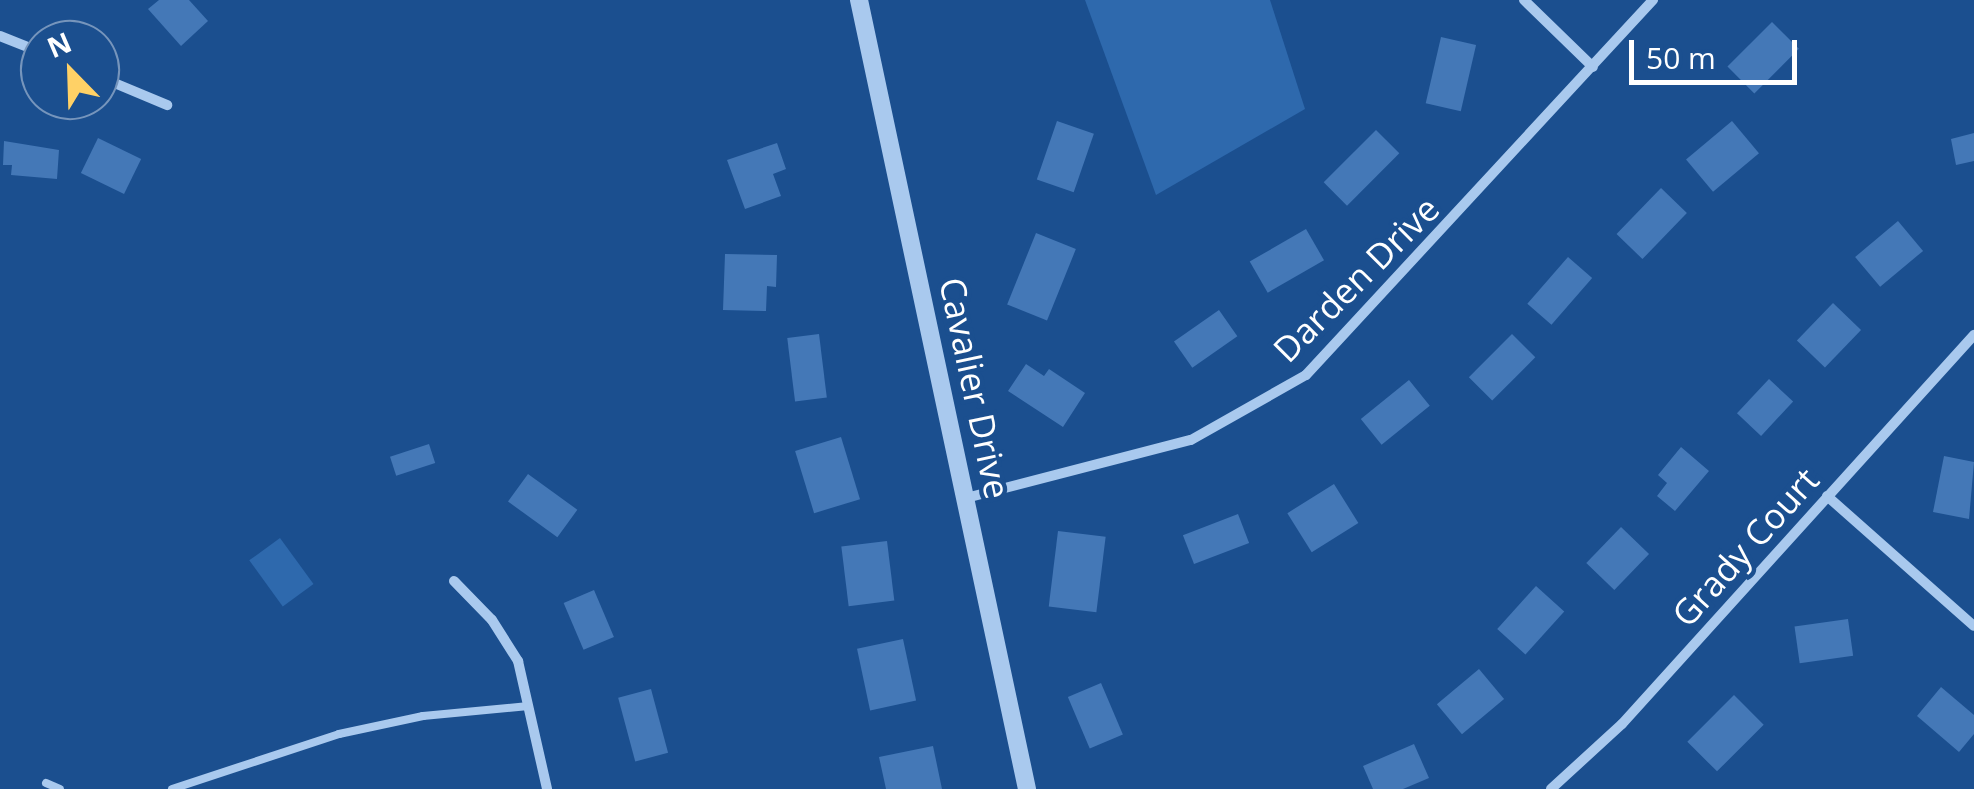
<!DOCTYPE html>
<html>
<head>
<meta charset="utf-8">
<style>
	body { margin:0 }
	#map { position:relative; width:1974px; height:789px; overflow:hidden; background:#1b4f8f; font-family:"Open Sans",sans-serif }
	div>[style] { position:absolute }
	.green>* { inset:0; background:#2e69ad; transform-origin:0 0 }
	.building>* { inset:0; background:#4478b7; transform-origin:0 0 }
	.service>* { height:8px; margin:-4px; padding:0 4px; transform-origin:4px; border-radius:4px; background:#a9c9ee }
	.minor>* { height:10px; margin:-5px; padding:0 5px; transform-origin:5px; border-radius:5px; background:#a9c9ee }
	.tertiary>* { height:18px; margin:-9px; padding:0 9px; transform-origin:9px; border-radius:9px; background:#a9c9ee }
	span { translate:-50% -50%; white-space:nowrap; text-align:center; line-height:1.15; -webkit-text-stroke:9px #1b4f8f; paint-order:stroke }
	.street-label { font-size:35px; color:#fff }
	.north { position:absolute; left:20px; top:20px; width:100px; height:100px; box-sizing:border-box; background:#1b4f8f; border:2px solid #7695bc; border-radius:50%; rotate:337deg; font-size:28px; font-weight:700; line-height:40px; text-align:center; color:#fff }
	.north::after { content:''; display:block; margin:auto; width:35px; height:45px; background:#ffd166; clip-path:polygon(50% 0,100% 100%,50% 72%,0 100%) }
	.scale { position:absolute; left:1629px; top:40px; width:168px; height:45px; box-sizing:border-box; border:5px solid #fff; border-top:0; padding-left:12px; font-size:30px; line-height:35px; white-space:nowrap; color:#fff; -webkit-text-stroke:8px #1b4f8f; paint-order:stroke }
</style>
</head>
<body>
<div id="map">
	<div class="green">
		<div style="clip-path:polygon(1085px 0,1270px 0,1305px 109px,1156px 195px)"></div>
		<div style="left:280px;top:538px;width:57px;height:38px;rotate:54deg"></div>
	</div>
	<div class="building">
		<div style="clip-path:polygon(159px 0,189px 0,208px 21px,181px 46px,148px 9px)"></div>
		<div style="left:1772px;top:22px;width:38px;height:63px;rotate:45deg"></div>
		<div style="left:1441px;top:37px;width:36px;height:68px;rotate:13deg"></div>
		<div style="left:1057px;top:121px;width:39px;height:62px;rotate:19deg"></div>
		<div style="left:1732px;top:121px;width:42px;height:60px;rotate:50deg"></div>
		<div style="left:1376px;top:130px;width:33px;height:74px;rotate:45deg"></div>
		<div style="clip-path:polygon(1974px 133px,1974px 161px,1956px 165px,1951px 139px)"></div>
		<div style="left:98px;top:138px;width:48px;height:39px;rotate:26deg"></div>
		<div style="clip-path:polygon(4px 141px,59px 150px,57px 179px,11px 175px,12px 165px,3px 165px)"></div>
		<div style="clip-path:polygon(777px 143px,786px 169px,773px 174px,781px 196px,745px 209px,727px 160px)"></div>
		<div style="left:1661px;top:188px;width:36px;height:64px;rotate:44deg"></div>
		<div style="left:1898px;top:221px;width:39px;height:56px;rotate:50deg"></div>
		<div style="left:1306px;top:229px;width:36px;height:65px;rotate:60deg"></div>
		<div style="left:1036px;top:233px;width:43px;height:77px;rotate:22deg"></div>
		<div style="clip-path:polygon(725px 254px,777px 255px,776px 287px,767px 286px,766px 311px,723px 310px)"></div>
		<div style="left:1568px;top:257px;width:32px;height:62px;rotate:41deg"></div>
		<div style="left:1833px;top:303px;width:39px;height:52px;rotate:44deg"></div>
		<div style="left:1219px;top:310px;width:32px;height:55px;rotate:55deg"></div>
		<div style="left:819px;top:334px;width:64px;height:32px;rotate:83deg"></div>
		<div style="left:1512px;top:334px;width:33px;height:61px;rotate:45deg"></div>
		<div style="clip-path:polygon(1026px 364px,1044px 376px,1049px 369px,1085px 393px,1063px 427px,1008px 391px)"></div>
		<div style="left:1769px;top:379px;width:33px;height:47px;rotate:43deg"></div>
		<div style="left:1409px;top:380px;width:33px;height:62px;rotate:51deg"></div>
		<div style="left:841px;top:437px;width:65px;height:48px;rotate:73deg"></div>
		<div style="left:429px;top:444px;width:20px;height:41px;rotate:72deg"></div>
		<div style="clip-path:polygon(1681px 447px,1709px 471px,1675px 511px,1657px 496px,1667px 483px,1658px 475px)"></div>
		<div style="clip-path:polygon(1944px 456px,1974px 462px,1969px 519px,1933px 512px)"></div>
		<div style="left:528px;top:474px;width:61px;height:34px;rotate:36deg"></div>
		<div style="left:1334px;top:484px;width:46px;height:55px;rotate:58deg"></div>
		<div style="left:1238px;top:514px;width:31px;height:59px;rotate:69deg"></div>
		<div style="left:1621px;top:527px;width:39px;height:50px;rotate:44deg"></div>
		<div style="left:1058px;top:531px;width:48px;height:76px;rotate:7deg"></div>
		<div style="left:887px;top:541px;width:60px;height:46px;rotate:83deg"></div>
		<div style="left:1536px;top:586px;width:38px;height:58px;rotate:42deg"></div>
		<div style="left:594px;top:590px;width:51px;height:33px;rotate:67deg"></div>
		<div style="left:1848px;top:619px;width:37px;height:54px;rotate:82deg"></div>
		<div style="left:903px;top:639px;width:63px;height:47px;rotate:78deg"></div>
		<div style="left:1479px;top:669px;width:39px;height:55px;rotate:50deg"></div>
		<div style="left:1101px;top:683px;width:56px;height:36px;rotate:67deg"></div>
		<div style="clip-path:polygon(1941px 687px,1974px 715px,1974px 734px,1959px 752px,1917px 716px)"></div>
		<div style="left:651px;top:689px;width:66px;height:34px;rotate:75deg"></div>
		<div style="left:1734px;top:695px;width:42px;height:66px;rotate:45deg"></div>
		<div style="clip-path:polygon(1414px 744px,1429px 778px,1403px 789px,1373px 789px,1363px 766px)"></div>
		<div style="clip-path:polygon(933px 746px,942px 789px,886px 789px,879px 757px)"></div>
	</div>
	<div class="service">
		<div style="left:46px;top:783px;width:15px;rotate:23deg"></div>
		<div style="left:172px;top:789px;width:176px;rotate:-18.2deg"></div>
		<div style="left:339px;top:734px;width:86px;rotate:-12.1deg"></div>
		<div style="left:423px;top:716px;width:106px;rotate:-5.4deg"></div>
	</div>
	<div class="minor">
		<div style="left:1524px;top:0;width:96px;rotate:44.2deg"></div>
		<div style="left:0;top:36px;width:43px;rotate:21.8deg"></div>
		<div style="left:100px;top:77px;width:73px;rotate:22.7deg"></div>
		<div style="left:1827px;top:496px;width:196px;rotate:41.5deg"></div>
		<div style="left:966px;top:498px;width:232px;rotate:-14.5deg"></div>
		<div style="left:1191px;top:440px;width:132px;rotate:-29.5deg"></div>
		<div style="left:1306px;top:375px;width:511px;rotate:-47.22deg"></div>
		<div style="left:454px;top:581px;width:54px;rotate:45.7deg"></div>
		<div style="left:492px;top:620px;width:49px;rotate:57.6deg"></div>
		<div style="left:518px;top:661px;width:131px;rotate:77.2deg"></div>
		<div style="left:1551px;top:789px;width:96px;rotate:-42.5deg"></div>
		<div style="left:1622px;top:724px;width:525px;rotate:-47.86deg"></div>
	</div>
	<div class="tertiary">
		<div style="left:859px;top:0;width:807px;rotate:77.98deg"></div>
	</div>
	<div class="street-label">
		<span style="left:1356px;top:279px;rotate:-45deg">Darden Drive</span>
		<span style="left:975px;top:388px;rotate:78deg">Cavalier Drive</span>
		<span style="left:1745px;top:547px;rotate:-48deg">Grady Court</span>
	</div>
	<div class="north">N</div>
	<div class="scale">50 m</div>
</div>
</body>
</html>
